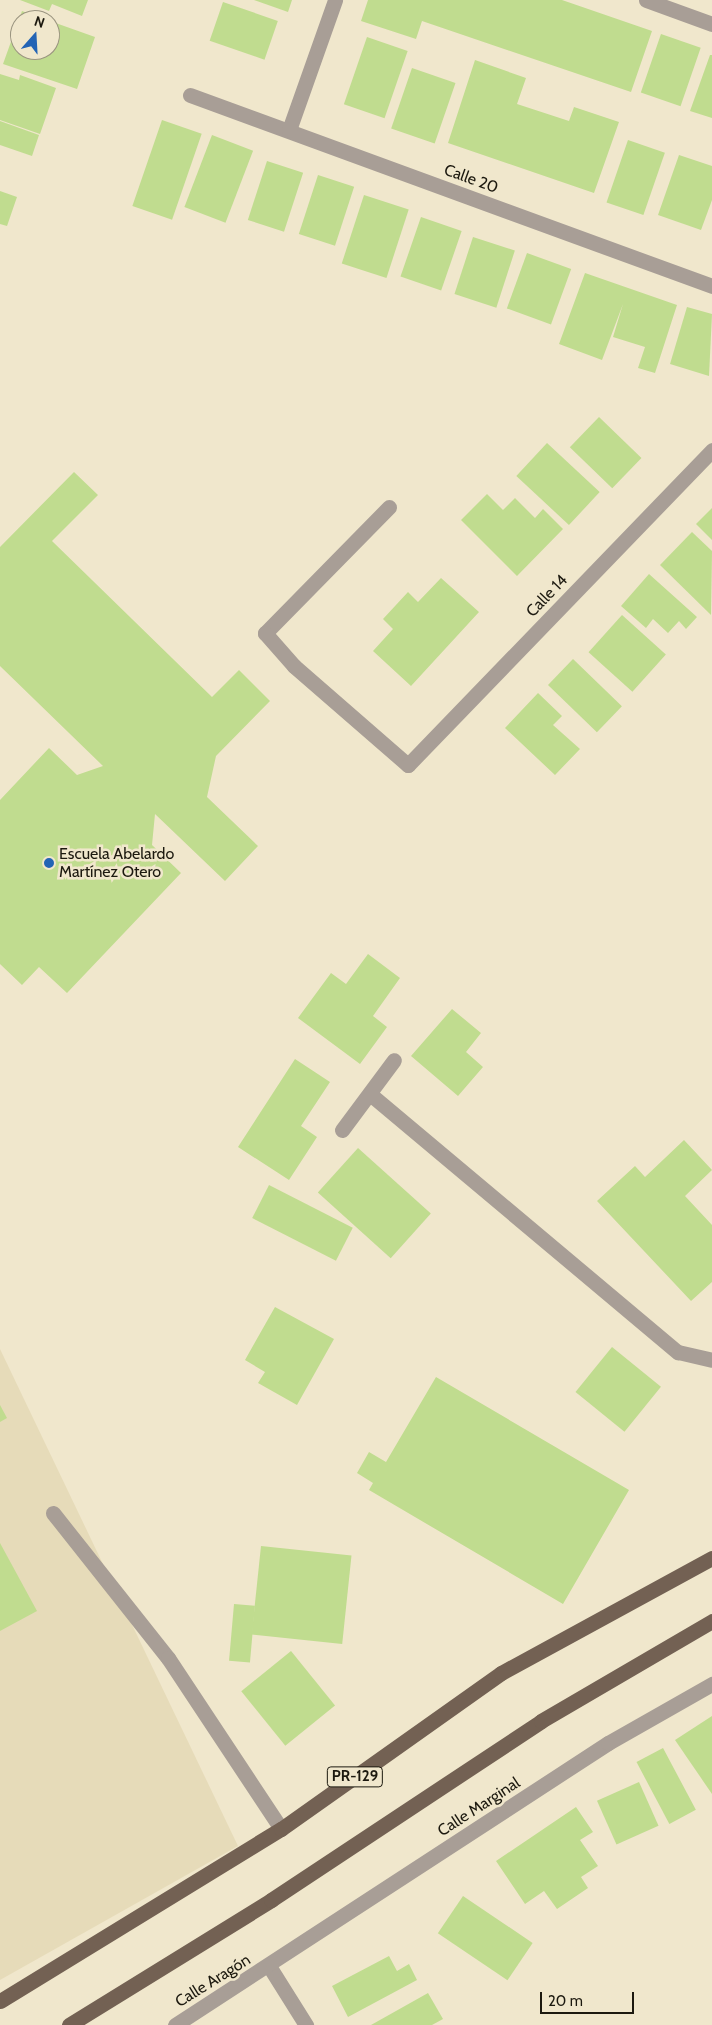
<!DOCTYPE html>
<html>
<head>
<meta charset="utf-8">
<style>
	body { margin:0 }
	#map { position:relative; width:712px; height:2025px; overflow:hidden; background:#f0e7cc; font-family:Cabin,sans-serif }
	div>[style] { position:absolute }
	.built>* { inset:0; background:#e6dbb9 }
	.building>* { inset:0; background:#c0dc8f; transform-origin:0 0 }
	.minor>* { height:15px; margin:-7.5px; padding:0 7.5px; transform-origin:7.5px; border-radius:7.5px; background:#a89e96 }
	.major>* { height:15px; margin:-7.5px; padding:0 7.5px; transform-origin:7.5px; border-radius:7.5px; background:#736153 }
	.dots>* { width:14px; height:14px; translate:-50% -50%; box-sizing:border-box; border:2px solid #f0e7cc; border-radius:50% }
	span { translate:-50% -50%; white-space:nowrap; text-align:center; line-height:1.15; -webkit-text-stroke:5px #f0e7cc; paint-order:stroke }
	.shield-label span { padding:1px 4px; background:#f0e7cc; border:1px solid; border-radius:4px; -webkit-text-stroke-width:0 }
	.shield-label { font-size:15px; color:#1c190f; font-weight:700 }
	.street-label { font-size:16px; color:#1c190f }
	.poi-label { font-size:16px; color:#1c190f }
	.left { translate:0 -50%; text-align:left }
	.north { position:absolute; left:10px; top:10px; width:50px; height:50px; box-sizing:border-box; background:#f0e7cc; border:1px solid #9b9580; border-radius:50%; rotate:19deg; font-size:14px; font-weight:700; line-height:20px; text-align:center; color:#1c190f }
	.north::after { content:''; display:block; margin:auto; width:18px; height:22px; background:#2364b5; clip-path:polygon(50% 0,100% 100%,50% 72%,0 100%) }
	.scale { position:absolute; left:540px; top:1992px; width:94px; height:22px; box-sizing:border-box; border:2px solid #1c190f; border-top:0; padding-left:6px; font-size:15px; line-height:18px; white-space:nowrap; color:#1c190f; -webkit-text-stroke:4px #f0e7cc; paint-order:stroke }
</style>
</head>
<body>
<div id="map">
	<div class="built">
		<div style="clip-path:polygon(0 1349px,238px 1846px,0 1980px)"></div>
	</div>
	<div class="building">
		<div style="clip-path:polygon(20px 0,88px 0,82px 16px,52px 4px,49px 11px)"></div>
		<div style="clip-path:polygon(254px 0,292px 0,288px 12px)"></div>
		<div style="clip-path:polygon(368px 0,562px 0,652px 31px,631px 92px,422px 21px,416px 39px,361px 21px)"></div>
		<div style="left:223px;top:2px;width:58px;height:41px;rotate:19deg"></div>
		<div style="clip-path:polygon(22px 11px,45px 20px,20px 20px,20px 50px,50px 50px,50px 21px,95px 37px,77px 89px,3px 64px)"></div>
		<div style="left:661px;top:34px;width:42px;height:62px;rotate:19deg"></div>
		<div style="left:367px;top:37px;width:43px;height:71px;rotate:19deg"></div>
		<div style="clip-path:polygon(710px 55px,712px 55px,712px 118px,690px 111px)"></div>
		<div style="clip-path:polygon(475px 60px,526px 78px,517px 104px,569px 121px,574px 107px,619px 122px,594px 193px,448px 143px)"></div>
		<div style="left:412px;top:68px;width:46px;height:64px;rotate:19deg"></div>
		<div style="clip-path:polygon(0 74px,19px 80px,20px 75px,56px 88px,40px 134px,0 120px)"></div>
		<div style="left:162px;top:120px;width:42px;height:91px;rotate:19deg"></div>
		<div style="clip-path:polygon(0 121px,39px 135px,32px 156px,0 145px)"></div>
		<div style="left:212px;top:135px;width:44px;height:77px;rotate:21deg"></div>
		<div style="left:628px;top:140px;width:39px;height:66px;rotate:19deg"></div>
		<div style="clip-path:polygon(679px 155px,712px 166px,712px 200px,701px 230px,658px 215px)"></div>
		<div style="left:267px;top:161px;width:38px;height:62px;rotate:18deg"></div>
		<div style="left:318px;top:175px;width:38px;height:62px;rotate:18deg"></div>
		<div style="clip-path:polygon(0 191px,17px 197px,7px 226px,0 224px)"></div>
		<div style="left:364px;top:195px;width:47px;height:72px;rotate:18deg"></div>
		<div style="left:421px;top:217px;width:43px;height:63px;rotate:19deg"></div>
		<div style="left:473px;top:237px;width:44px;height:60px;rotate:18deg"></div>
		<div style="left:527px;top:253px;width:47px;height:59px;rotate:20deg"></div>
		<div style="clip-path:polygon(585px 273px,677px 305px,655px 373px,638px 368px,645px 347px,613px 337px,623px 304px,602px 360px,559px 344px)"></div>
		<div style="clip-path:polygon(687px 307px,712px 314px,709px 376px,670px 364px)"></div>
		<div style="left:599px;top:417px;width:59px;height:42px;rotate:44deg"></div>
		<div style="left:547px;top:443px;width:72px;height:45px;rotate:43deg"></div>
		<div style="clip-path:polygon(74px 472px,98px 495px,52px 541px,212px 697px,239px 670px,270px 701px,216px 756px,207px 797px,258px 846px,225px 881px,155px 814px,152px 845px,181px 873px,67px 993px,39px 967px,22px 985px,0 964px,0 800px,49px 748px,77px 775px,103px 766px,0 666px,0 547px)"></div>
		<div style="clip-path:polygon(487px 494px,503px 510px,515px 498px,535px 518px,543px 509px,563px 529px,517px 576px,461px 520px)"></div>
		<div style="clip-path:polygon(712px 508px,712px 540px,696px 524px)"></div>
		<div style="clip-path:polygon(692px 532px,712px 551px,711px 615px,660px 565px)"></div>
		<div style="clip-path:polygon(649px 574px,697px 617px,686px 629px,679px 621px,668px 633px,653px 619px,646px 628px,621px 606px)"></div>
		<div style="clip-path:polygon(441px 578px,479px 612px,411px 686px,373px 651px,393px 629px,383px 619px,408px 592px,418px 602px)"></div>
		<div style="left:622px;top:615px;width:59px;height:50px;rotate:42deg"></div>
		<div style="left:573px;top:659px;width:68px;height:36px;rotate:44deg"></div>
		<div style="clip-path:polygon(538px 693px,562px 716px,553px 725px,580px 749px,555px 775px,505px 728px)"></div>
		<div style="clip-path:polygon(368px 954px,400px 978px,373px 1016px,387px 1027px,360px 1064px,298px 1018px,331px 973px,346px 984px)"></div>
		<div style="clip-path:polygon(452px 1009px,481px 1033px,466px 1052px,483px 1067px,458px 1096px,411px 1056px)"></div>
		<div style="clip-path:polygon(295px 1059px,330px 1082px,301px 1126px,317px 1137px,289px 1180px,238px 1147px)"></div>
		<div style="clip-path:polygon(684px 1140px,712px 1170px,685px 1196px,712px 1225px,712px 1282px,691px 1301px,597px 1201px,635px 1166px,645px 1177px)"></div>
		<div style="left:358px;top:1148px;width:98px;height:60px;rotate:42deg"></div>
		<div style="left:269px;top:1185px;width:94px;height:37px;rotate:27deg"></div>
		<div style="clip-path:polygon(275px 1307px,334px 1339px,297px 1405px,258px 1383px,265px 1372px,245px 1360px)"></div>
		<div style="left:612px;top:1347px;width:63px;height:58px;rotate:39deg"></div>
		<div style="clip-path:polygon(436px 1377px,629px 1490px,563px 1604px,369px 1490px,373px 1483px,357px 1473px,369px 1452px,386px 1462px)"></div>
		<div style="clip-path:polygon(0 1405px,7px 1418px,0 1422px)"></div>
		<div style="clip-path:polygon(0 1543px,37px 1611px,0 1631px)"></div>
		<div style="left:261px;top:1546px;width:91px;height:89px;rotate:6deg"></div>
		<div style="left:234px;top:1604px;width:21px;height:57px;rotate:5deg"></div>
		<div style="left:291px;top:1651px;width:70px;height:64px;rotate:51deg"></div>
		<div style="clip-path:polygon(712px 1716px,712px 1794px,675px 1740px)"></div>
		<div style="left:663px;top:1748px;width:70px;height:30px;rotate:62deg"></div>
		<div style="left:639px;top:1782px;width:48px;height:46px;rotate:66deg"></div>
		<div style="clip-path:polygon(576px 1807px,593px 1832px,580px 1840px,598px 1866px,581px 1877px,588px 1888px,557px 1909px,544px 1891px,525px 1904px,496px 1861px)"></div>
		<div style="left:463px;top:1896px;width:84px;height:45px;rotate:34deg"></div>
		<div style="clip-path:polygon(389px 1956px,397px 1971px,409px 1964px,417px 1980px,348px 2017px,332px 1986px)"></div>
		<div style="clip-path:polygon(428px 1993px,443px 2019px,432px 2025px,371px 2025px)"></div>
	</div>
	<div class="minor">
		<div style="left:646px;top:0;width:70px;rotate:20deg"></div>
		<div style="left:190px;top:95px;width:556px;rotate:20.1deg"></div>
		<div style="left:289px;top:130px;width:138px;rotate:-70.5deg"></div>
		<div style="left:389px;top:507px;width:177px;rotate:134.5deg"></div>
		<div style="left:265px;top:633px;width:44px;rotate:48.7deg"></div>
		<div style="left:294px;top:666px;width:151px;rotate:41deg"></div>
		<div style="left:408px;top:765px;width:438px;rotate:-46deg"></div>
		<div style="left:370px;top:1094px;width:402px;rotate:40deg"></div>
		<div style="left:678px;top:1352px;width:35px;rotate:13deg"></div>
		<div style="left:342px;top:1130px;width:87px;rotate:-53.4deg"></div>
		<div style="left:53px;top:1513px;width:185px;rotate:51.6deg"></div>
		<div style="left:168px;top:1658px;width:205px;rotate:56.5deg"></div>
		<div style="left:269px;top:1966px;width:70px;rotate:57.9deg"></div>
		<div style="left:175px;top:2025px;width:517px;rotate:-33.07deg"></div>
		<div style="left:608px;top:1743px;width:120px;rotate:-29.6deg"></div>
	</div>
	<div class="major">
		<div style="left:0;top:2001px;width:329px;rotate:-31.5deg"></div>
		<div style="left:281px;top:1829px;width:270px;rotate:-35.3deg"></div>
		<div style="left:501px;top:1673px;width:240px;rotate:-28.6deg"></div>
		<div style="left:69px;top:2025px;width:238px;rotate:-31.7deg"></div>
		<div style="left:271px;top:1900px;width:324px;rotate:-33.5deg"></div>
		<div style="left:541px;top:1721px;width:198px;rotate:-30.3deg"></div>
	</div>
	<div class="dots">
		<div style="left:49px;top:863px;background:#2364b5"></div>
	</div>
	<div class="shield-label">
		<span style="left:355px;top:1777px">PR-129</span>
	</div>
	<div class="street-label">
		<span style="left:471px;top:179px;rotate:20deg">Calle 20</span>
		<span style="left:547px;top:596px;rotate:-46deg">Calle 14</span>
		<span style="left:479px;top:1807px;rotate:-33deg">Calle Marginal</span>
		<span style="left:213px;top:1981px;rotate:-32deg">Calle Aragón</span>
	</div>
	<div class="poi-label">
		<span class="left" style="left:59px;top:863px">Escuela Abelardo<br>Martínez Otero</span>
	</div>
	<div class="north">N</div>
	<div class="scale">20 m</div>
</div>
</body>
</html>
